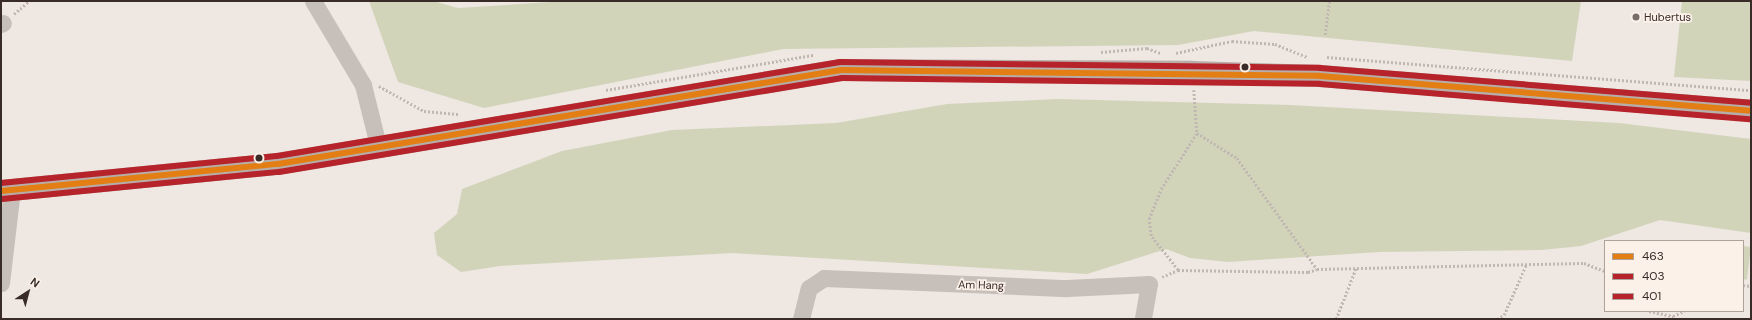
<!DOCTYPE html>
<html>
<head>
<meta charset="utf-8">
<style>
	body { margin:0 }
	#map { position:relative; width:1752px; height:320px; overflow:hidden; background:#eee7e2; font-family:"DM Sans",sans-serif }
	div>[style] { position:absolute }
	.green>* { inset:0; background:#d2d4ba; transform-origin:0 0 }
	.path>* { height:2.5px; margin-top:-1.25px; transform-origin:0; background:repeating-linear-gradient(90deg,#c0b7b2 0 2px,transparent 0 4px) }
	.minor>* { height:17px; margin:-8.5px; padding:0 8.5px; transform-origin:8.5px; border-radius:8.5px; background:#c7bfba }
	.major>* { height:22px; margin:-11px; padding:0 11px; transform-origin:11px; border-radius:11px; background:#b7ada9 }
	.bus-1>* { height:6px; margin:-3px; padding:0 3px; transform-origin:3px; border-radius:3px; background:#e37e14 }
	.bus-2>* { height:6px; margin:-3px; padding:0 3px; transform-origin:3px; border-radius:3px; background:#b6232a }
	.bus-3>* { height:6px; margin:-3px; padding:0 3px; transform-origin:3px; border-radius:3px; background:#b6232a }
	.dots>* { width:11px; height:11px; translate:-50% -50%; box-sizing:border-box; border:2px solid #fbf1e9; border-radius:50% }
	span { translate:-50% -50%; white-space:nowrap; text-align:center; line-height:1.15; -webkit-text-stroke:3.5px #fbf1e9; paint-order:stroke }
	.poi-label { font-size:11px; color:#392b28 }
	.left { translate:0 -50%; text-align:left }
	.street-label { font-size:11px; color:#392b28 }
	.frame { position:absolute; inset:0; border:2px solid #392b28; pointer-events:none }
	.legend { position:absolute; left:1604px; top:240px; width:140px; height:72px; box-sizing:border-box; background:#fbf1e9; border:1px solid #ada29c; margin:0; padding:5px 7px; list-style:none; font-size:12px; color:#392b28 }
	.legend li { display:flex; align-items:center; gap:8px; height:20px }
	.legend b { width:20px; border:1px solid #ada29c }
	.north { position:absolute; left:8px; top:272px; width:40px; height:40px; -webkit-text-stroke:3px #fbf1e9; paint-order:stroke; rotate:36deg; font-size:11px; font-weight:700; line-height:16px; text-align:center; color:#392b28 }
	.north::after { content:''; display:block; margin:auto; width:14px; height:18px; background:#392b28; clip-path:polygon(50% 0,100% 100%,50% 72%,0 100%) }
</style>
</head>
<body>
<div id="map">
	<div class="green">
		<div style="clip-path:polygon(369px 1px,433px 1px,458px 8px,566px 1px,1581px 1px,1572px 61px,1254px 31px,1178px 45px,783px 49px,484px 108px,398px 82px)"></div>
		<div style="clip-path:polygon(1682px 1px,1751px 1px,1751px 81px,1674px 77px)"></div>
		<div style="clip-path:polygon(1058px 99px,1290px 105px,1619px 123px,1751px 139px,1751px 233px,1660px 220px,1581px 246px,1542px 250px,1379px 252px,1228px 262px,1190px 258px,1166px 249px,1087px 274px,732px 253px,500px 266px,461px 272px,437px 255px,434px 233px,457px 214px,462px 189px,562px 151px,672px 130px,836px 123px,947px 104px)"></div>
		<div style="left:1743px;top:246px;width:8px;height:33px;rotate:7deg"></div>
	</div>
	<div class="path">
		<div style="left:14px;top:14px;width:20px;rotate:-41deg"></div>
		<div style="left:1325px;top:35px;width:34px;rotate:-83deg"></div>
		<div style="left:1101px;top:52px;width:46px;rotate:-5deg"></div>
		<div style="left:1147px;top:48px;width:15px;rotate:20deg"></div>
		<div style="left:1176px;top:53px;width:57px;rotate:-12.1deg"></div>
		<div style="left:1232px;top:41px;width:43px;rotate:4deg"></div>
		<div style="left:1275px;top:44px;width:35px;rotate:22deg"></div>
		<div style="left:1327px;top:57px;width:425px;rotate:4.5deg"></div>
		<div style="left:379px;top:86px;width:51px;rotate:29.1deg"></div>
		<div style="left:424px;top:111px;width:36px;rotate:5deg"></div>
		<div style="left:606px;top:90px;width:211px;rotate:-9.6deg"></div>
		<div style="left:1194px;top:90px;width:43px;rotate:86deg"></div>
		<div style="left:1197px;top:133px;width:47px;rotate:32deg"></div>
		<div style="left:1237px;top:158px;width:137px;rotate:54.2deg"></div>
		<div style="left:1178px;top:270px;width:43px;rotate:-128.5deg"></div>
		<div style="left:1151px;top:236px;width:17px;rotate:-97deg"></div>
		<div style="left:1149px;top:219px;width:32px;rotate:-68deg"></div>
		<div style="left:1161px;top:189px;width:67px;rotate:-57.3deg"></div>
		<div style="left:1162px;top:277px;width:17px;rotate:-24deg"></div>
		<div style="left:1178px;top:270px;width:130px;rotate:0.9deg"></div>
		<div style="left:1308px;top:272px;width:9px;rotate:-18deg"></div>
		<div style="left:1317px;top:269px;width:267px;rotate:-1.3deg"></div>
		<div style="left:1584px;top:263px;width:22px;rotate:21deg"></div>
		<div style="left:1743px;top:285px;width:8px;rotate:7deg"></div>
		<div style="left:1649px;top:311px;width:25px;rotate:12deg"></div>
		<div style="left:1673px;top:316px;width:12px;rotate:-24deg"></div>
		<div style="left:1336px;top:319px;width:55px;rotate:-68.6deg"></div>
		<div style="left:1497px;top:319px;width:8px;rotate:-30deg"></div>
		<div style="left:1504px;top:315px;width:55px;rotate:-66.3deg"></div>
	</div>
	<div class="minor">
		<div style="left:313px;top:1px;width:98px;rotate:59.2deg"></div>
		<div style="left:363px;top:85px;width:66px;rotate:76deg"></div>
		<div style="left:1px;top:24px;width:2px;rotate:-27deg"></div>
		<div style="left:1px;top:283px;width:94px;rotate:-83.3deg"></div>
		<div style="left:801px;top:319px;width:32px;rotate:-76deg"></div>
		<div style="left:809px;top:288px;width:18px;rotate:-34deg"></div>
		<div style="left:824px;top:278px;width:243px;rotate:2.4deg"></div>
		<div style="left:1067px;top:288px;width:82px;rotate:-2.8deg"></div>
		<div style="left:1149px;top:284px;width:36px;rotate:100deg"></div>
	</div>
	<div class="major">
		<div style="left:1px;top:191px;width:278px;rotate:-5.6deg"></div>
		<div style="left:278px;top:164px;width:571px;rotate:-9.48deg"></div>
		<div style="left:841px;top:70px;width:351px;rotate:0.3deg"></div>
		<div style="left:1192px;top:72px;width:128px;rotate:1.8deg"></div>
		<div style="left:1320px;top:76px;width:432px;rotate:4.6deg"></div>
	</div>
	<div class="bus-1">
		<div style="left:1px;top:191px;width:278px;rotate:-5.6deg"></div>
		<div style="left:278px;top:164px;width:571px;rotate:-9.48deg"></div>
		<div style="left:841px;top:70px;width:479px;rotate:0.7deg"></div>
		<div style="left:1320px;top:76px;width:432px;rotate:4.6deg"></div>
	</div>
	<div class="bus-2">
		<div style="left:2px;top:199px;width:278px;rotate:-5.6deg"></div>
		<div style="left:279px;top:172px;width:571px;rotate:-9.48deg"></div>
		<div style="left:842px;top:78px;width:478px;rotate:0.7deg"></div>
		<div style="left:1320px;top:84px;width:431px;rotate:4.7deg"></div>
	</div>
	<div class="bus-3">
		<div style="left:1px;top:183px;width:277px;rotate:-5.6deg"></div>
		<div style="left:277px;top:156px;width:571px;rotate:-9.48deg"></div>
		<div style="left:840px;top:62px;width:480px;rotate:0.7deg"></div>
		<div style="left:1320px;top:68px;width:432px;rotate:4.6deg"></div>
	</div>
	<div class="dots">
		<div style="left:1636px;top:17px;background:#786d69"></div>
		<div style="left:1245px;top:67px;background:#392b28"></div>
		<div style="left:259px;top:158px;background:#392b28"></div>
	</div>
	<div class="poi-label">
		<span class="left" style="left:1644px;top:17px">Hubertus</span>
	</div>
	<div class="street-label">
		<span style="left:981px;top:285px;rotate:2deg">Am Hang</span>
	</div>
	<div class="frame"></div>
	<ul class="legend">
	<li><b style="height:5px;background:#e37e14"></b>463</li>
	<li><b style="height:5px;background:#b6232a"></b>403</li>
	<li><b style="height:5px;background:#b6232a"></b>401</li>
	</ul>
	<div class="north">N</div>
</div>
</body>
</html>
